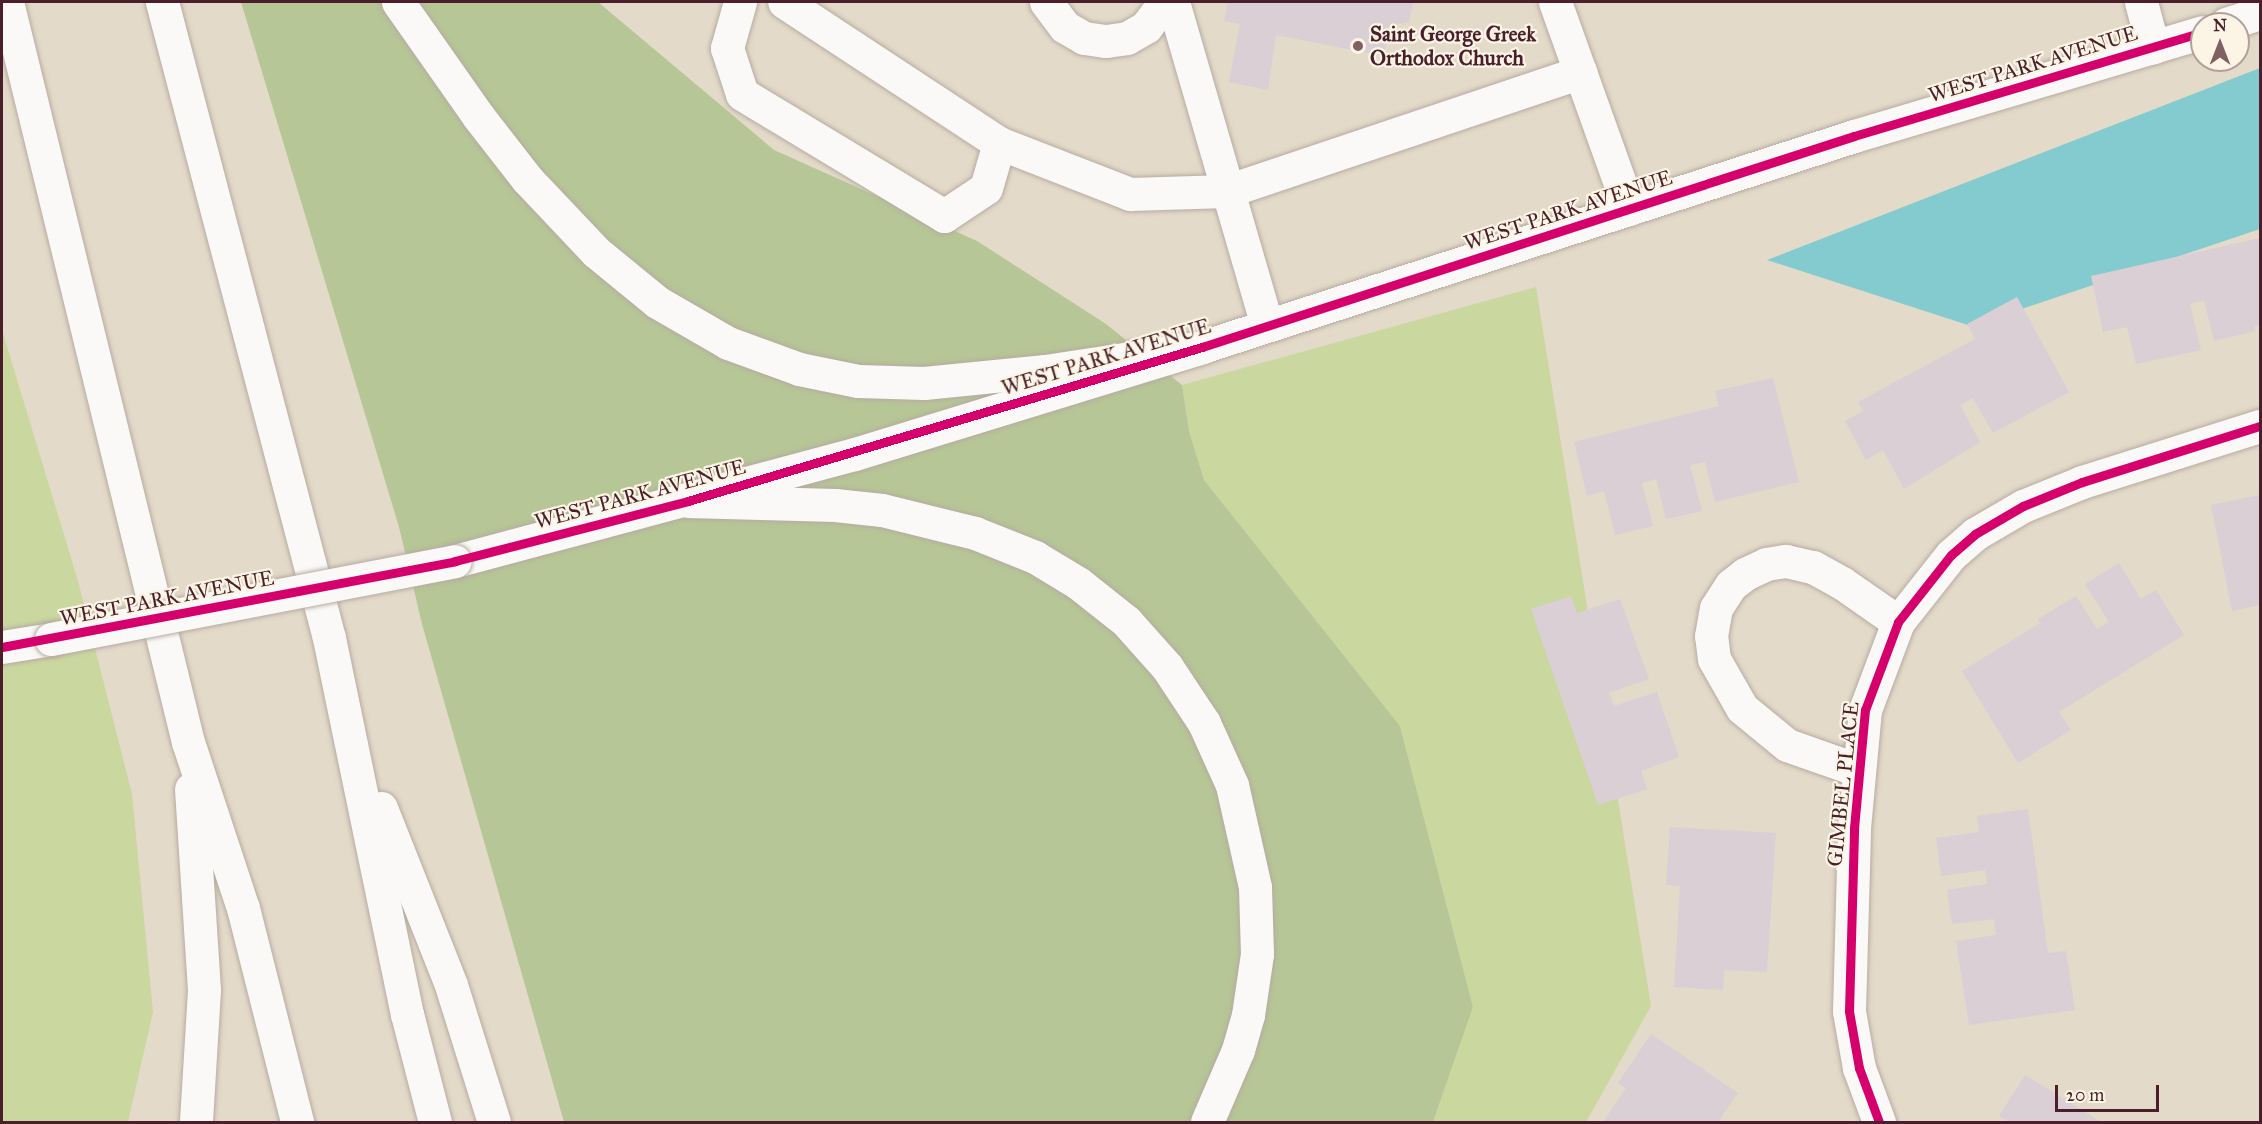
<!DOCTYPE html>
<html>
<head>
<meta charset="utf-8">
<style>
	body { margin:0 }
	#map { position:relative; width:2262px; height:1124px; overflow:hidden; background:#e4dac9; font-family:"IM FELL Great Primer",serif }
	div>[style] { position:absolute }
	.green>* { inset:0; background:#cad79f }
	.forest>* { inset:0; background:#b6c696 }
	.water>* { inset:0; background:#83cbce }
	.building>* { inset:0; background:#d9cfd5 }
	.roads { filter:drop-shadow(0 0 2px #b6aba1) drop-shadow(0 0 2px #b6aba1) }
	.minor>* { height:33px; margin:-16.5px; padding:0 16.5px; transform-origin:16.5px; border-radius:16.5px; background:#fbf9f7 }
	.highway>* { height:33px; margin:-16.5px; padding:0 16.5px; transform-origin:16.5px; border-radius:16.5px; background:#fbf9f7 }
	.bridges { filter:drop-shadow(0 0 2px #b6aba1) drop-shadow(0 0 2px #b6aba1) }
	.minor-bridge>* { height:33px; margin:-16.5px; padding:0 16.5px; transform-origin:16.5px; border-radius:16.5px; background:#fbf9f7 }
	.cycleway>* { height:9px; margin:-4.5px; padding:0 4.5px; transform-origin:4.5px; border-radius:4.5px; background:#d6006c }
	.dots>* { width:16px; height:16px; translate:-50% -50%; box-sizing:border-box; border:3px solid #fcf5e5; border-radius:50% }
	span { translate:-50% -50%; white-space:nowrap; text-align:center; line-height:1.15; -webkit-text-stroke:4.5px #fcf5e5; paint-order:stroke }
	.poi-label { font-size:21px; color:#4a1f2b; font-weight:700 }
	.left { translate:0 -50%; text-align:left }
	.street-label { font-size:21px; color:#4a1f2b }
	.frame { position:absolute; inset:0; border:3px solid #4a1f2b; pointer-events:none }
	.north { position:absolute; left:2190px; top:12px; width:60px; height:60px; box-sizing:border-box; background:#fcf5e5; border:2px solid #b59f9b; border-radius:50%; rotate:0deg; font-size:16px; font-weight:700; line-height:24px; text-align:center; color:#4a1f2b }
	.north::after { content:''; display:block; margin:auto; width:21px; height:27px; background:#806062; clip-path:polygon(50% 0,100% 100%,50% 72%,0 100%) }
	.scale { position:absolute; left:2055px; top:1085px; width:104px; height:27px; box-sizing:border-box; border:3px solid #4a1f2b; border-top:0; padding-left:8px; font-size:18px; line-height:21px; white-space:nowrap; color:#4a1f2b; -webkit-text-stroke:4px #fcf5e5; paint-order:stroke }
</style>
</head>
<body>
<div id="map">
	<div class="green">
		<div style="clip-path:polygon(1536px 287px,1651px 1006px,1586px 1122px,1433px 1122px,1473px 1007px,1400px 726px,1204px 480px,1189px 431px,1182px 385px)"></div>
		<div style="clip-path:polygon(2px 330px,78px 581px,132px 794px,153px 1012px,128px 1122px,2px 1122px)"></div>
	</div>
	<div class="forest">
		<div style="clip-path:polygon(241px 2px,598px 2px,774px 150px,977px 241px,1106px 324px,1182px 385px,1189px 431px,1204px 480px,1400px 726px,1473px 1007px,1433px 1122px,564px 1122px,422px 624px,399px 527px)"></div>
	</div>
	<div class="water">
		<div style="clip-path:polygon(2260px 68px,2260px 229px,1971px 326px,1767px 260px)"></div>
	</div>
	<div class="building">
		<div style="clip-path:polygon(1228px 2px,1413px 2px,1409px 22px,1389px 26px,1384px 56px,1276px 35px,1268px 90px,1229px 82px,1240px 24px,1224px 21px)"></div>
		<div style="clip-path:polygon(2260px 238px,2260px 325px,2254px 327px,2255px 331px,2214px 341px,2204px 300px,2190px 304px,2201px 350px,2136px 364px,2127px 327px,2103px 332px,2091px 276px)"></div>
		<div style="clip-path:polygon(2017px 297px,2069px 392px,1993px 433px,1973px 398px,1960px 405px,1980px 442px,1904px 489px,1883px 450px,1866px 460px,1845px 421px,1863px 411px,1858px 402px,1975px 339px,1967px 324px)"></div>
		<div style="clip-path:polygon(1773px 378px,1799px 482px,1715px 502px,1705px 462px,1690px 465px,1702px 511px,1666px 519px,1656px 479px,1642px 483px,1653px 526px,1615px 535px,1604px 491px,1587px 496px,1574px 442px,1719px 406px,1715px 391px)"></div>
		<div style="clip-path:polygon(2260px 495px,2260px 605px,2232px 611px,2211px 505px)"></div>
		<div style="clip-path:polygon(2119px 563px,2141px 599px,2156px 590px,2184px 635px,2059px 712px,2071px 730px,2018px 763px,1962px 671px,2040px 623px,2038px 619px,2076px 596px,2097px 629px,2109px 622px,2085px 584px)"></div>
		<div style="clip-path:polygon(1571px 596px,1577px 613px,1620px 599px,1649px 679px,1609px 693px,1614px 706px,1657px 692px,1679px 757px,1641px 771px,1647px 789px,1598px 805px,1531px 609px)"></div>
		<div style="clip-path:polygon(2028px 809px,2048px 953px,2066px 951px,2075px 1010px,1969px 1025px,1956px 941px,1996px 935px,1994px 919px,1952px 924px,1947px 890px,1987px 884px,1985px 870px,1941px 876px,1936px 838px,1979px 832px,1977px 816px)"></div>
		<div style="clip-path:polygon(1670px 827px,1776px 833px,1767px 972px,1724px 970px,1723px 990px,1674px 987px,1680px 886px,1666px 885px)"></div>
		<div style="clip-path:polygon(1651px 1034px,1738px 1093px,1718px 1122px,1603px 1122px,1626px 1088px,1618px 1083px)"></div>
		<div style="clip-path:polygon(2025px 1075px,2101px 1122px,2009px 1122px,1999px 1116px)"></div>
	</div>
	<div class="roads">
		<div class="minor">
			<div style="left:740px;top:2px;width:48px;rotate:105.8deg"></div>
			<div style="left:727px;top:48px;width:48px;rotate:71.9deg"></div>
			<div style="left:742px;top:94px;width:236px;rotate:31.1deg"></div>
			<div style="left:944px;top:216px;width:50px;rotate:-33.7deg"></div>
			<div style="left:986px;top:188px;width:47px;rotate:-73.9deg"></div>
			<div style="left:999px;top:143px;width:257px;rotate:-146.7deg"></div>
			<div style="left:1046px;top:2px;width:31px;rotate:53deg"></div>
			<div style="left:1065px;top:27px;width:22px;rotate:30deg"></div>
			<div style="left:1084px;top:38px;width:22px;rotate:8deg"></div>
			<div style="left:1106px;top:41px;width:21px;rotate:-8deg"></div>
			<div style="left:1127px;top:38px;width:22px;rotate:-30deg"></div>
			<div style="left:1146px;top:27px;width:31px;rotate:-53deg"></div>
			<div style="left:1173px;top:2px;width:337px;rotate:73.8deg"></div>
			<div style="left:1555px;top:2px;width:220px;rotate:70.3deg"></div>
			<div style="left:2141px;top:2px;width:47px;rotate:75.1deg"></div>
			<div style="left:2226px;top:24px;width:36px;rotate:-18deg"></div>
			<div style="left:999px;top:143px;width:141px;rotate:21.3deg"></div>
			<div style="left:1130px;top:194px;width:97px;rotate:-1.8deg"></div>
			<div style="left:1227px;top:191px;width:373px;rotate:-18.6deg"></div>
			<div style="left:455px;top:561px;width:414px;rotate:-15deg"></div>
			<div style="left:855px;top:454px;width:363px;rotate:-17.1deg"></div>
			<div style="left:1202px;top:347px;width:685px;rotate:-17.93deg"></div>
			<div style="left:1854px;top:136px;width:363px;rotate:-16.6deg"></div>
			<div style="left:2px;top:647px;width:50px;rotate:-9.3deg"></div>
			<div style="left:1858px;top:770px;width:75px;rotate:-160.6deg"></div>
			<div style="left:1787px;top:745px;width:58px;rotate:-140.6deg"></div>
			<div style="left:1742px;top:708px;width:56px;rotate:-119.7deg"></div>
			<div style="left:1714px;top:659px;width:23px;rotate:-97deg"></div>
			<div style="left:1711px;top:636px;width:28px;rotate:-80deg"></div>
			<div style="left:1716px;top:608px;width:27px;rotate:-57deg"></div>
			<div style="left:1731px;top:585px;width:18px;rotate:-38deg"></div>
			<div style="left:1745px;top:574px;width:23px;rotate:-25deg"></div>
			<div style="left:1766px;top:564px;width:20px;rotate:-9deg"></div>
			<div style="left:1786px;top:561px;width:28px;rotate:13deg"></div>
			<div style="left:1813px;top:567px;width:33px;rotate:29deg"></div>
			<div style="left:1842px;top:583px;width:68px;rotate:34.9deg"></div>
			<div style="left:1879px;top:1122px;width:58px;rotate:-110.3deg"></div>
			<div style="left:1859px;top:1068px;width:58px;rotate:-100deg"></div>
			<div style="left:1849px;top:1011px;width:183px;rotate:-88.4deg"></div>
			<div style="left:1854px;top:828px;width:119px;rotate:-84.7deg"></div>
			<div style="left:1865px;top:710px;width:94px;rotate:-69.4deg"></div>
			<div style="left:1898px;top:622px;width:85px;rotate:-51.7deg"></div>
			<div style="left:1951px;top:555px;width:32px;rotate:-41deg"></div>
			<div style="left:1975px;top:534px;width:56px;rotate:-30.3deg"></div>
			<div style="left:2023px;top:506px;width:64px;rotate:-22.1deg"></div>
			<div style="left:2082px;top:482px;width:187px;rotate:-17.5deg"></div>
		</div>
		<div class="highway">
			<div style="left:7px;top:2px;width:762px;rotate:76.26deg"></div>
			<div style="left:188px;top:742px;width:175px;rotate:71.7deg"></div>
			<div style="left:243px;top:908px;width:221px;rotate:75.8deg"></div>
			<div style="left:162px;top:2px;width:658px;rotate:75.29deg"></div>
			<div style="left:329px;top:638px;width:384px;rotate:78.3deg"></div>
			<div style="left:407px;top:1014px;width:112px;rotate:75.5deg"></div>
			<div style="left:398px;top:2px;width:139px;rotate:54.9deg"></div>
			<div style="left:478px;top:116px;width:80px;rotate:52.1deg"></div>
			<div style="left:527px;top:179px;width:100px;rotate:46.6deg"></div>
			<div style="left:596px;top:252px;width:79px;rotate:39.3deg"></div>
			<div style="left:657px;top:302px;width:82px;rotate:30deg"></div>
			<div style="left:728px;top:343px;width:76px;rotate:20.1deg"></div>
			<div style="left:799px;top:369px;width:60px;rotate:11.5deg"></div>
			<div style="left:858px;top:381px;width:66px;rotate:1.7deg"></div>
			<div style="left:924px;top:383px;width:122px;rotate:-5.7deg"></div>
			<div style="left:1045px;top:371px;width:159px;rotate:-8.7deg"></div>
			<div style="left:688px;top:501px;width:147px;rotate:1.6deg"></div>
			<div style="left:835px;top:505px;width:47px;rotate:6.1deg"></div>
			<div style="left:882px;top:510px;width:96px;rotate:13.9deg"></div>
			<div style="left:975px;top:533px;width:65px;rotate:21.8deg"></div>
			<div style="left:1035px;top:557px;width:50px;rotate:31.2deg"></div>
			<div style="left:1078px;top:583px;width:61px;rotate:38.4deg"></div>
			<div style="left:1126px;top:621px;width:62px;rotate:48.3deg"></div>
			<div style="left:1167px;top:667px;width:67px;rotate:56.5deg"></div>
			<div style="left:1204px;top:723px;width:68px;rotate:65.7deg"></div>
			<div style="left:1232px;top:785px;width:105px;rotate:77.3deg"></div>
			<div style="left:1255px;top:887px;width:67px;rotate:88.3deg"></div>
			<div style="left:1257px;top:954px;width:62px;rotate:98.4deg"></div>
			<div style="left:1248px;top:1015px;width:36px;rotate:106deg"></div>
			<div style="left:1238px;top:1050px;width:78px;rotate:113.3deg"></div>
			<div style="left:191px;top:789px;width:201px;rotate:86.3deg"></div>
			<div style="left:204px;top:990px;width:132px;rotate:93.5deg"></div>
			<div style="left:381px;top:808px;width:190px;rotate:68.4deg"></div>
			<div style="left:451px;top:985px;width:144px;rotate:72.6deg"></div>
		</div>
	</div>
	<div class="bridges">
		<div class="minor-bridge">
			<div style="left:51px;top:639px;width:411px;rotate:-10.9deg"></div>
		</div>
	</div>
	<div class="cycleway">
		<div style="left:2px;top:647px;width:461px;rotate:-10.7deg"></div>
		<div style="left:455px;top:561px;width:241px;rotate:-14.4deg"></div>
		<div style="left:688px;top:501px;width:537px;rotate:-16.68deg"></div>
		<div style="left:1202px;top:347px;width:685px;rotate:-17.93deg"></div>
		<div style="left:1854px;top:136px;width:363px;rotate:-16.6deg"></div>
		<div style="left:1879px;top:1122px;width:58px;rotate:-110.3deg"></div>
		<div style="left:1859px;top:1068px;width:58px;rotate:-100deg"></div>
		<div style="left:1849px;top:1011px;width:183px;rotate:-88.4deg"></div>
		<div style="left:1854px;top:828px;width:119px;rotate:-84.7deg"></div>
		<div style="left:1865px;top:710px;width:94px;rotate:-69.4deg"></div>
		<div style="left:1898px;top:622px;width:85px;rotate:-51.7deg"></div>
		<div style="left:1951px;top:555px;width:32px;rotate:-41deg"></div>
		<div style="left:1975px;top:534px;width:56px;rotate:-30.3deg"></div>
		<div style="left:2023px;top:506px;width:64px;rotate:-22.1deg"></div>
		<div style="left:2082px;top:482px;width:187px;rotate:-17.5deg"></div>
	</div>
	<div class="dots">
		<div style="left:1358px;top:46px;background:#806062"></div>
	</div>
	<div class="poi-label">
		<span class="left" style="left:1370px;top:46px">Saint George Greek<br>Orthodox Church</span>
	</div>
	<div class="street-label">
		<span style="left:2033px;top:64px;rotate:-17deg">WEST PARK AVENUE</span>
		<span style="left:1568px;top:210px;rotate:-18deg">WEST PARK AVENUE</span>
		<span style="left:1106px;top:357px;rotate:-17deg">WEST PARK AVENUE</span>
		<span style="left:640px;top:494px;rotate:-15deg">WEST PARK AVENUE</span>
		<span style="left:167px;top:598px;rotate:-11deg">WEST PARK AVENUE</span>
		<span style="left:1843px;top:784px;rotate:-84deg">GIMBEL PLACE</span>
	</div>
	<div class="frame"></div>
	<div class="north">N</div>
	<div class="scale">20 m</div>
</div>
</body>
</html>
